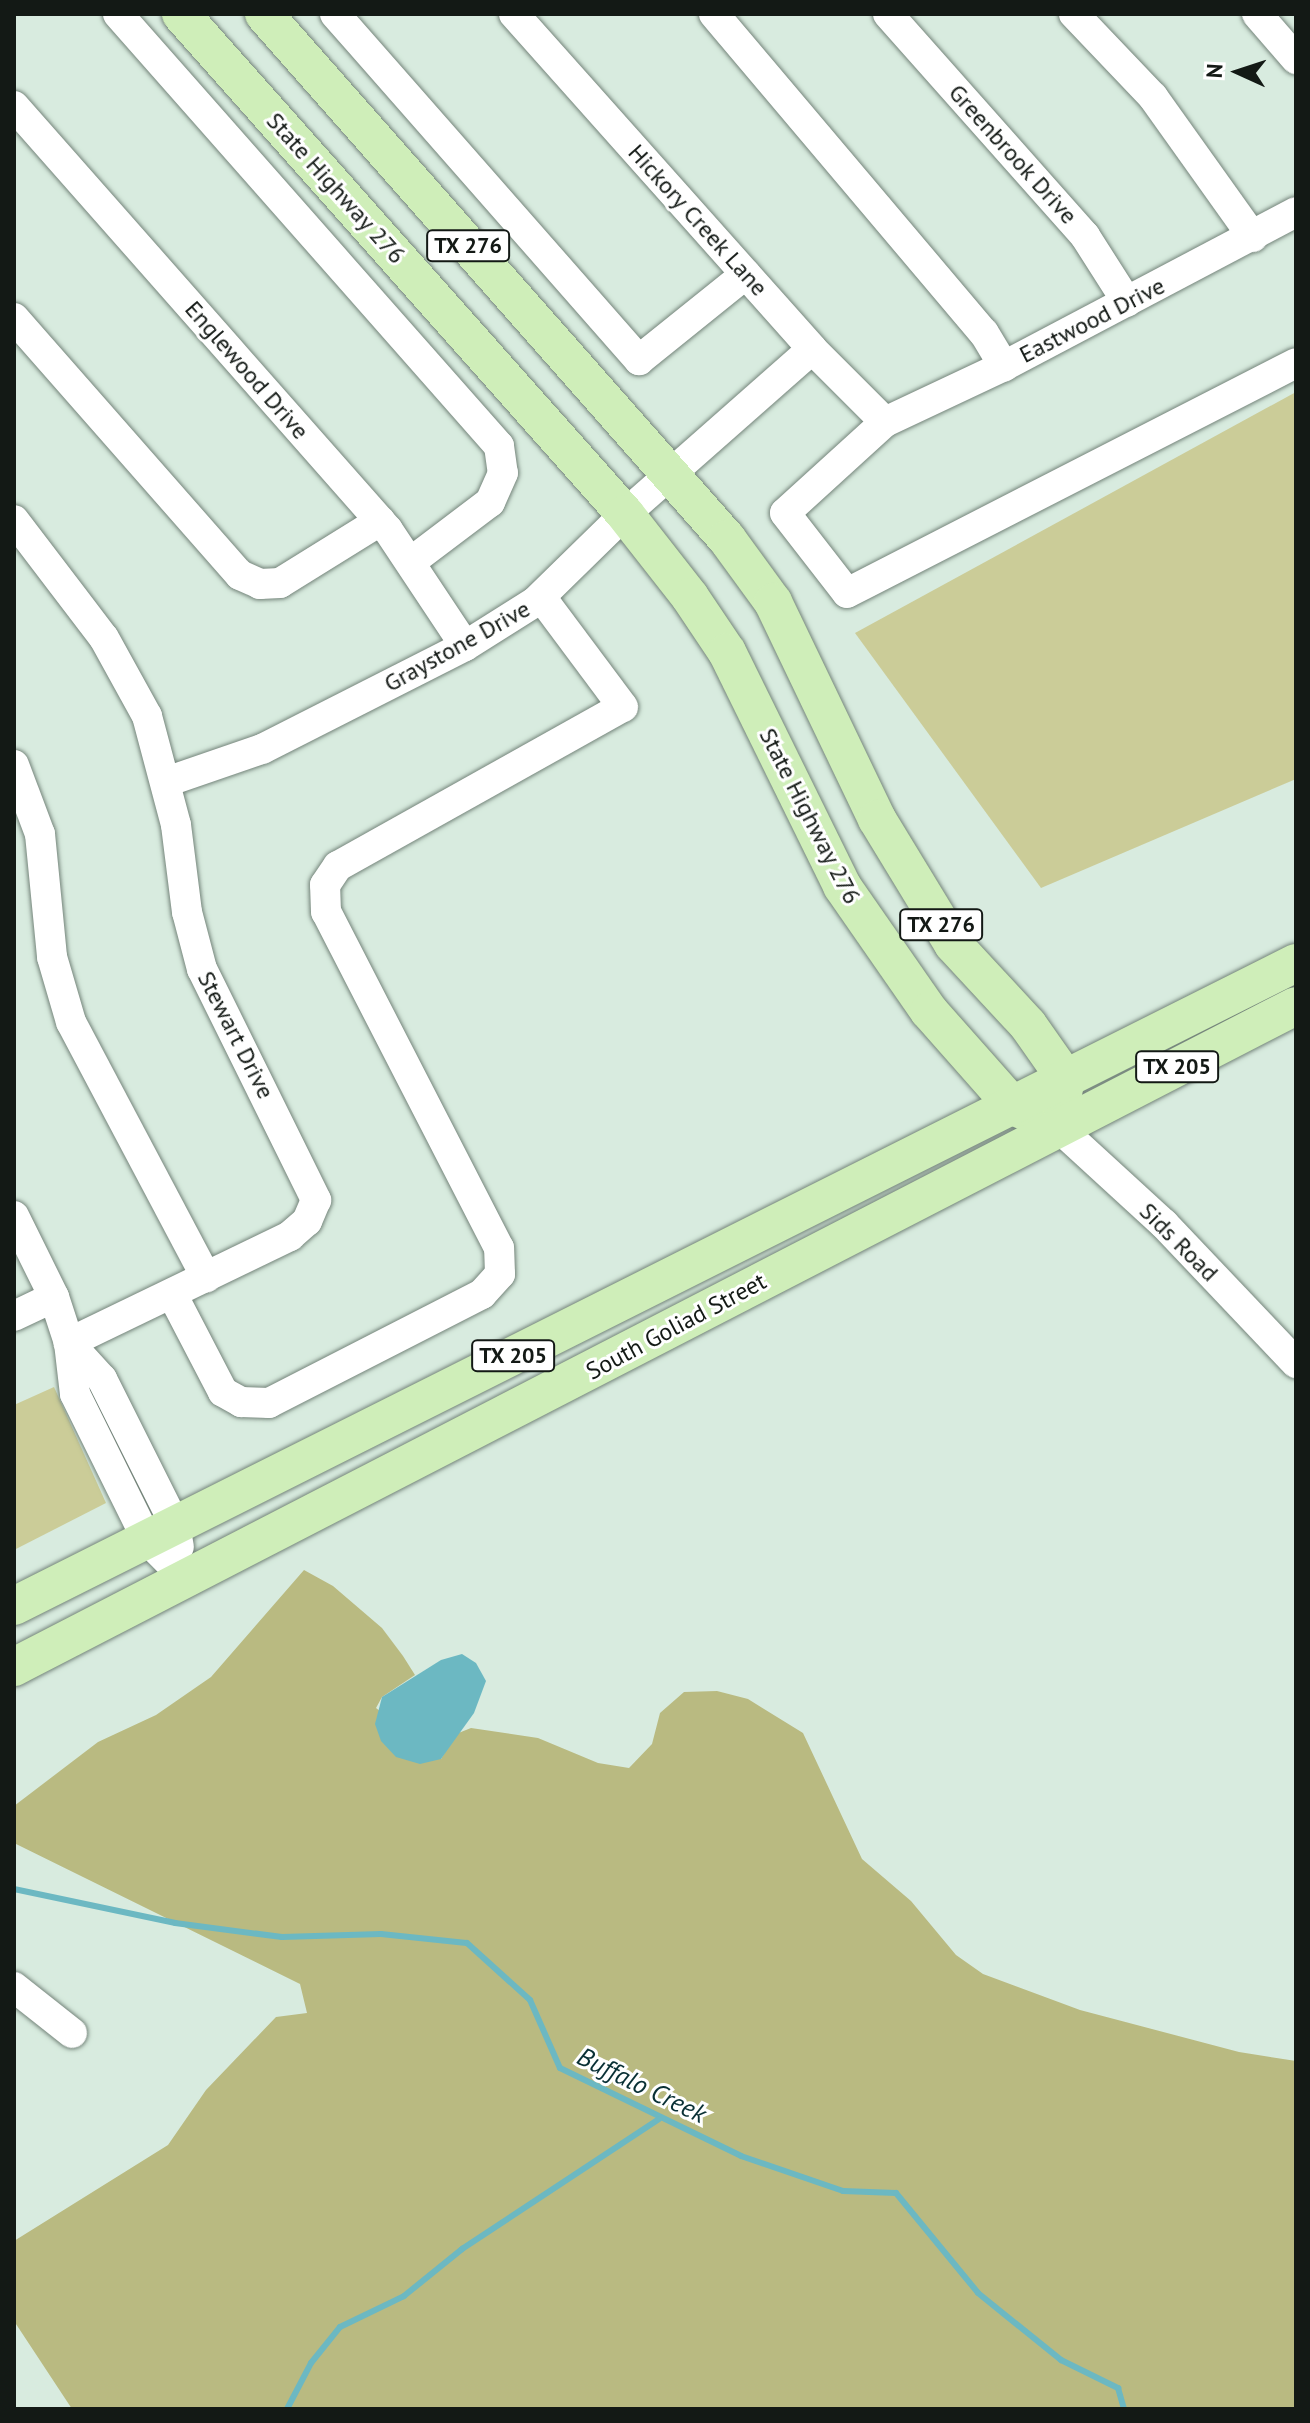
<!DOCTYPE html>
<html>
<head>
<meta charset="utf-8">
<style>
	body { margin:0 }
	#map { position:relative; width:1310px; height:2423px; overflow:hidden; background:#d8ebdf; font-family:"PT Sans",sans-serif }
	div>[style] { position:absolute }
	.green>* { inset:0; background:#cbcc98 }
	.forest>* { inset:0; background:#b9ba81 }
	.water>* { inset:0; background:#6cb8c2 }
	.stream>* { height:6px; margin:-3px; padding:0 3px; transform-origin:3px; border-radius:3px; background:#6cb8c2 }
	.roads { filter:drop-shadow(0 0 2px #74847a) drop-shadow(0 0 2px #74847a) }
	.minor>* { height:30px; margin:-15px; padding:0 15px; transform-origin:15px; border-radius:15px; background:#fff }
	.major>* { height:38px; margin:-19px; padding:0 19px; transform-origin:19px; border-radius:19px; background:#cfeeb9 }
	span { translate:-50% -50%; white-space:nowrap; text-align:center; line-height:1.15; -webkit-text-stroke:6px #fff; paint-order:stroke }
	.shield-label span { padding:2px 6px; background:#fff; border:2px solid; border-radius:6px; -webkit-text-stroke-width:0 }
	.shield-label { font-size:22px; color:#131915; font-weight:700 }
	.street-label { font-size:24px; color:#131915 }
	.water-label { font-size:26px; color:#093035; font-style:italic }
	.frame { position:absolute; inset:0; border:16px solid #131915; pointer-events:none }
	.north { position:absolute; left:1198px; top:32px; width:80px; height:80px; -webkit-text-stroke:6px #fff; paint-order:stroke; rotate:273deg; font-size:22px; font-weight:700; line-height:32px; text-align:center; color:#131915 }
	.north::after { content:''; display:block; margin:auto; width:28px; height:36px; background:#131915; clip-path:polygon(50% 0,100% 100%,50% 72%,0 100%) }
</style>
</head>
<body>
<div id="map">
	<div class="green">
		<div style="clip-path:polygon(1296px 392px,1296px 779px,1041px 888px,855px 633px)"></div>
		<div style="clip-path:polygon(54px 1387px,106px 1503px,14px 1550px,14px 1405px)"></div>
	</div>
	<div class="forest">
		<div style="clip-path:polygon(304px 1570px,333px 1586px,382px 1628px,403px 1656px,415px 1675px,382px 1697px,376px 1708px,441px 1759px,456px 1734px,471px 1728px,538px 1738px,598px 1763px,629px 1768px,652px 1744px,660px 1713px,684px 1692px,717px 1691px,748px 1699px,803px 1733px,862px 1859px,911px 1901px,956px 1955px,983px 1974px,1080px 2010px,1239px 2052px,1296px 2061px,1296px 2409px,72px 2409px,14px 2321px,14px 2241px,168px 2145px,206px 2090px,276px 2017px,307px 2013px,300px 1984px,14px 1843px,14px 1806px,98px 1742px,156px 1715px,211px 1677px)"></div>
	</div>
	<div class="water">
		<div style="clip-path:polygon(462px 1654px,476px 1663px,486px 1681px,474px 1713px,441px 1759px,420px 1764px,396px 1757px,381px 1741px,375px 1724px,382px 1697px,441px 1660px)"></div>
	</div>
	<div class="stream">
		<div style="left:14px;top:1889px;width:165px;rotate:11.9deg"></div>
		<div style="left:175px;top:1923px;width:108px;rotate:7.5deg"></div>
		<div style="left:282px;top:1937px;width:99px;rotate:-1.7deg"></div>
		<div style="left:381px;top:1934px;width:86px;rotate:6deg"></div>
		<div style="left:467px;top:1943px;width:85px;rotate:42.1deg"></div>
		<div style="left:530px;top:2000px;width:74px;rotate:66.2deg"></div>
		<div style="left:560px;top:2068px;width:201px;rotate:25.9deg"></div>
		<div style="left:741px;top:2156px;width:108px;rotate:18.9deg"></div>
		<div style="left:843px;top:2191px;width:53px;rotate:2.2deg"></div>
		<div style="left:896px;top:2193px;width:129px;rotate:50.6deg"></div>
		<div style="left:978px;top:2293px;width:107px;rotate:38.9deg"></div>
		<div style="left:1061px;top:2360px;width:64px;rotate:26.2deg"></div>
		<div style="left:1118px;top:2388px;width:22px;rotate:74deg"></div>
		<div style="left:287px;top:2409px;width:52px;rotate:-62.4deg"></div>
		<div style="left:311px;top:2363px;width:46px;rotate:-51.1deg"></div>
		<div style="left:340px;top:2327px;width:71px;rotate:-25.8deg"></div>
		<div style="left:404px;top:2296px;width:75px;rotate:-39deg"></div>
		<div style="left:462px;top:2249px;width:236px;rotate:-33.4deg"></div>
	</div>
	<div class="roads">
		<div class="minor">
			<div style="left:118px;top:14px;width:576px;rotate:48.59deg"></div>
			<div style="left:499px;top:446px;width:27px;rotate:82deg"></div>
			<div style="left:503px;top:473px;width:32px;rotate:114deg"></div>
			<div style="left:490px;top:502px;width:98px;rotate:142.9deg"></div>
			<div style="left:335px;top:14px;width:461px;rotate:48.7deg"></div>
			<div style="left:639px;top:360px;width:137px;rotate:-38.8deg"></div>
			<div style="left:514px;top:14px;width:448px;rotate:48.3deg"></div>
			<div style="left:812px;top:349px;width:103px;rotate:45deg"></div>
			<div style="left:714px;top:14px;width:418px;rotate:49.8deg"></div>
			<div style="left:984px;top:333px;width:39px;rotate:59deg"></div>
			<div style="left:888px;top:14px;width:297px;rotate:48.4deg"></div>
			<div style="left:1085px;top:236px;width:78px;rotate:57.5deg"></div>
			<div style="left:1074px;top:14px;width:115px;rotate:46.4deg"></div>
			<div style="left:1153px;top:97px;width:172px;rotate:54.5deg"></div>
			<div style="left:1257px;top:14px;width:60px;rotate:49.1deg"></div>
			<div style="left:14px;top:106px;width:565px;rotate:48.59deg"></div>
			<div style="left:388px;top:530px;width:139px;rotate:56.4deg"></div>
			<div style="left:1296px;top:212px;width:330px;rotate:152.2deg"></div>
			<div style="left:1004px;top:366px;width:132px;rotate:154.8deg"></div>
			<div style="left:885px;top:422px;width:135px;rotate:137.7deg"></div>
			<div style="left:785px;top:513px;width:101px;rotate:52.2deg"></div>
			<div style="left:847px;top:593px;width:504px;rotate:-27.12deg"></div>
			<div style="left:14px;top:318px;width:342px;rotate:48.7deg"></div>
			<div style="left:240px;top:575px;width:22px;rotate:24deg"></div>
			<div style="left:260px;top:584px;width:20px;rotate:-3deg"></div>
			<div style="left:280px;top:583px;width:118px;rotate:-31.8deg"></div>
			<div style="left:14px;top:520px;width:148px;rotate:52.7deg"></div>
			<div style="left:104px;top:638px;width:89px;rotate:61.1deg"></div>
			<div style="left:147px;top:716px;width:113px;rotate:75.1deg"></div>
			<div style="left:176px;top:825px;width:88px;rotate:82.8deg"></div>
			<div style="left:187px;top:912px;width:59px;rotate:75.3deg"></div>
			<div style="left:202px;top:969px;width:258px;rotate:63.7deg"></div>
			<div style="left:316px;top:1200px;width:23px;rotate:113deg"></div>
			<div style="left:307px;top:1221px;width:23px;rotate:139deg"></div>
			<div style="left:290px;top:1236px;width:246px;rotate:154.2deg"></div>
			<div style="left:14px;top:765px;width:74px;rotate:69.4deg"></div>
			<div style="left:40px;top:834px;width:124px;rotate:84.4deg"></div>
			<div style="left:52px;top:957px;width:68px;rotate:73.7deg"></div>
			<div style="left:71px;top:1022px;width:289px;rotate:62.1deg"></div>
			<div style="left:166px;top:782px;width:102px;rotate:-19deg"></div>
			<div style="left:262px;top:749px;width:228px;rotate:-26.9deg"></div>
			<div style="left:465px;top:646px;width:83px;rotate:-32.2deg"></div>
			<div style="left:535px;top:602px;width:126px;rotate:-44.4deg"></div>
			<div style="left:625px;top:514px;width:249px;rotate:-41.4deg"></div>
			<div style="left:1057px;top:1126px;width:145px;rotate:42.5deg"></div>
			<div style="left:1164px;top:1224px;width:192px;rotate:46.5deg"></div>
			<div style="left:14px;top:1216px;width:90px;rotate:63.7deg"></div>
			<div style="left:54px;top:1297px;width:48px;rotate:71.9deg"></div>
			<div style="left:69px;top:1343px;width:51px;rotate:83.3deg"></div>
			<div style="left:75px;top:1394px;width:163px;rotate:63.7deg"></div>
			<div style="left:147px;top:1540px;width:55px;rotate:45deg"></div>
			<div style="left:172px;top:1294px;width:110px;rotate:62.5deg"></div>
			<div style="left:223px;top:1392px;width:21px;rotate:29deg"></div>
			<div style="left:241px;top:1402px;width:28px;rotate:2deg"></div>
			<div style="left:269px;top:1403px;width:239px;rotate:-27.1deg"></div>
			<div style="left:482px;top:1294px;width:27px;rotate:-48deg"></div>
			<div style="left:500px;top:1274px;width:26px;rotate:-92deg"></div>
			<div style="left:499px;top:1248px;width:378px;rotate:-117.2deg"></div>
			<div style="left:326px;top:912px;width:27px;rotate:-92deg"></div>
			<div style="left:325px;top:885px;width:23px;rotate:-56deg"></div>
			<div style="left:338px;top:866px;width:326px;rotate:-29.2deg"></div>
			<div style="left:623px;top:707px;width:137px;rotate:-126.7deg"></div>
			<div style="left:14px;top:1316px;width:44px;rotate:-25.4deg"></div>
			<div style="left:69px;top:1343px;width:49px;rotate:47.5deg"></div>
			<div style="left:102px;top:1379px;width:163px;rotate:63.4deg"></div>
			<div style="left:175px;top:1525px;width:22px;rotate:80deg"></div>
			<div style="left:14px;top:1987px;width:74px;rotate:38.4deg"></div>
		</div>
		<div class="major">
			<div style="left:181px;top:14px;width:669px;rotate:48.39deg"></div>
			<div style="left:625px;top:514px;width:105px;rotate:51.9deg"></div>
			<div style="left:690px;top:597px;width:66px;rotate:56.1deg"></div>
			<div style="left:727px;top:652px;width:261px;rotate:63.8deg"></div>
			<div style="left:842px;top:886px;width:152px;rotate:55.2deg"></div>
			<div style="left:929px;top:1011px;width:127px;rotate:48.5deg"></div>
			<div style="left:1013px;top:1106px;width:22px;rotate:24deg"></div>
			<div style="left:264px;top:14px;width:700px;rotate:48.59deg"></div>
			<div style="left:727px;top:539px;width:78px;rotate:53.9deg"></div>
			<div style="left:773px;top:602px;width:241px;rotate:64.4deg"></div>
			<div style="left:877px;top:819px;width:146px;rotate:58.7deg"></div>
			<div style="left:953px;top:944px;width:110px;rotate:47.2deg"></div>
			<div style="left:1028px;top:1025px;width:66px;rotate:54.9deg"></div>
			<div style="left:1066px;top:1079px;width:25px;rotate:102deg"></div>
			<div style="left:14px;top:1606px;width:1434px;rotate:-26.64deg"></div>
			<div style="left:14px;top:1667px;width:1442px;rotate:-27.28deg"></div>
		</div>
	</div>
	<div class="shield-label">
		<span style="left:468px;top:246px">TX 276</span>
		<span style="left:941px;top:925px">TX 276</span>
		<span style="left:1177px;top:1067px">TX 205</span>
		<span style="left:513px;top:1356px">TX 205</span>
	</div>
	<div class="street-label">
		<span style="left:1013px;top:154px;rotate:48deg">Greenbrook Drive</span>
		<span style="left:336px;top:188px;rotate:48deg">State Highway 276</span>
		<span style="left:698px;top:220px;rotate:48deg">Hickory Creek Lane</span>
		<span style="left:1092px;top:320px;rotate:-27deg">Eastwood Drive</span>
		<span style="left:247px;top:370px;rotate:49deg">Englewood Drive</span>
		<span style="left:457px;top:646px;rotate:-29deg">Graystone Drive</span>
		<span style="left:810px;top:816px;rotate:63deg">State Highway 276</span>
		<span style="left:236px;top:1035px;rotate:63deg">Stewart Drive</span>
		<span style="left:1179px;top:1242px;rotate:45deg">Sids Road</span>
		<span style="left:676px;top:1326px;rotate:-28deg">South Goliad Street</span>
	</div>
	<div class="water-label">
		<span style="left:642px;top:2085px;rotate:26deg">Buffalo Creek</span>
	</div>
	<div class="frame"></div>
	<div class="north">N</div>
</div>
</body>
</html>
